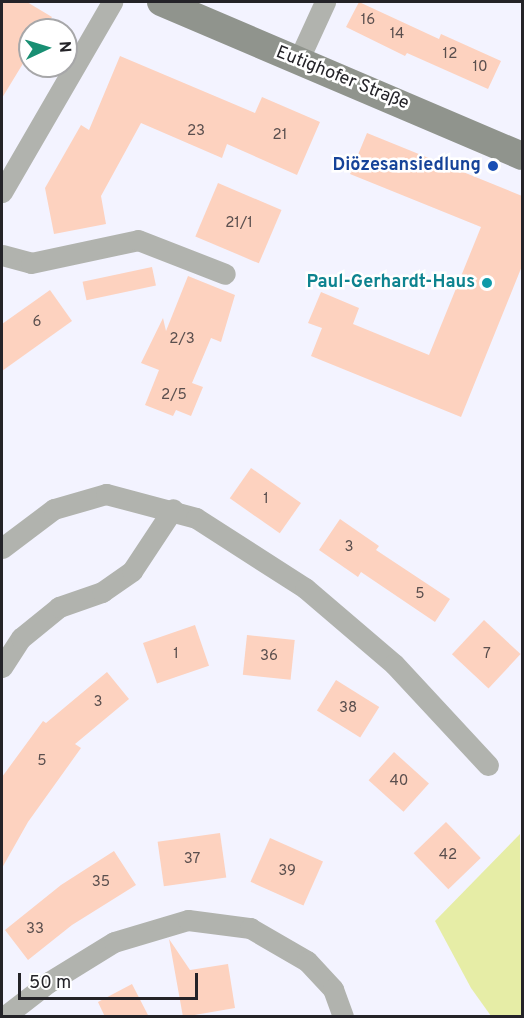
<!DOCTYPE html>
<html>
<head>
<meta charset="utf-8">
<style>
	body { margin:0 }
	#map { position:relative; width:524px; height:1018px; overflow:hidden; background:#f3f3ff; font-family:Overpass,sans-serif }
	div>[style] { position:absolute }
	.green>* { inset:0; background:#e6eda6 }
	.building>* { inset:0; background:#fdd2bf; transform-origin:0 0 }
	.street>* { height:21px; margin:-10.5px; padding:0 10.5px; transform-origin:10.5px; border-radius:10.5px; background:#b1b3ae }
	.secondary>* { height:28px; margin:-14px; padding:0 14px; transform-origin:14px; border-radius:14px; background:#90948d }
	.dots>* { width:16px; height:16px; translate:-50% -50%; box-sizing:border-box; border:3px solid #fff; border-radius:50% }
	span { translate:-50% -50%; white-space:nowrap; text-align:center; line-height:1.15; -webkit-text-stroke:5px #fff; paint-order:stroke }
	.number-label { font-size:15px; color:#5a4f4e }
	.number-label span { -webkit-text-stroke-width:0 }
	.street-label { font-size:18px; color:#242328 }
	.transit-label { font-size:18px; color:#164399; font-weight:700 }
	.right { translate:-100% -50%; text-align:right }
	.culture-label { font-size:18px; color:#0d838f; font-weight:700 }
	.frame { position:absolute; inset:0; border:3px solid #242328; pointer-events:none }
	.north { position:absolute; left:18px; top:18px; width:60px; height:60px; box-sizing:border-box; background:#fff; border:2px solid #a7a7a9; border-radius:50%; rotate:86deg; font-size:16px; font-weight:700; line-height:24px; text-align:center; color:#242328 }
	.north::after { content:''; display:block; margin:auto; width:21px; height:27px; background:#198f73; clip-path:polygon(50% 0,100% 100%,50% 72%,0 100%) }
	.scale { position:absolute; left:18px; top:973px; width:180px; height:27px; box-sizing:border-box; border:3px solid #242328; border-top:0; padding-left:8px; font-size:18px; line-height:21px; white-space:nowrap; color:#242328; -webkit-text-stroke:4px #fff; paint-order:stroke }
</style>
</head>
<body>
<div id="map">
	<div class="green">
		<div style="clip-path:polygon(520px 834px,522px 1016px,491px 1016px,471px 988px,435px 921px)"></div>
	</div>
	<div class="building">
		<div style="clip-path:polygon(2px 2px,27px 2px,52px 17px,44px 30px,30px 30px,30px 52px,2px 98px)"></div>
		<div style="clip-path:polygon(359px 2px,439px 39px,441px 34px,501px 61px,488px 89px,407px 53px,405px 56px,346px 27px)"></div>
		<div style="clip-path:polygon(120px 56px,255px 113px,262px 97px,320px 122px,297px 175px,227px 144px,222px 158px,141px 123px,101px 196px,106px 224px,54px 234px,45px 188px,81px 125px,89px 130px)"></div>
		<div style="clip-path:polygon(367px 133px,522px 196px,522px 266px,461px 417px,311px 356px,322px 328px,308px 323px,321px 292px,359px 308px,353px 324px,429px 355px,481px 227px,350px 174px)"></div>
		<div style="left:218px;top:183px;width:69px;height:58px;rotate:23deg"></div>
		<div style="left:152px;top:267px;width:19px;height:71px;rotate:78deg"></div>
		<div style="clip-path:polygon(188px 276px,235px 295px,221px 342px,211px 338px,192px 383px,203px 387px,191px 416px,176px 410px,173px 416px,145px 405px,159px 370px,141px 363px,163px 318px,166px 331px)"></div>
		<div style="clip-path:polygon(50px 290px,72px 321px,2px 371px,2px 324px)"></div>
		<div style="left:251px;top:468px;width:61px;height:37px;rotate:35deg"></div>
		<div style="clip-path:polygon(340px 519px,379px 546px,376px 550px,450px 599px,435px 622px,361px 572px,358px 577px,319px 550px)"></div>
		<div style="left:484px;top:620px;width:50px;height:47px;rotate:43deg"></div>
		<div style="left:195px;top:625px;width:43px;height:55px;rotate:71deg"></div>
		<div style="left:247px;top:635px;width:48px;height:40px;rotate:6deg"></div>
		<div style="clip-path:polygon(107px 672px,129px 699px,75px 744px,81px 748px,28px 822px,2px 868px,2px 777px,43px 721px,46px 723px)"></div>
		<div style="left:336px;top:680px;width:51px;height:36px;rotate:32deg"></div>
		<div style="left:394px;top:752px;width:47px;height:38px;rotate:42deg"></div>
		<div style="left:446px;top:822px;width:50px;height:45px;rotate:46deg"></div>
		<div style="left:220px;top:833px;width:45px;height:63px;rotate:82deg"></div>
		<div style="left:270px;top:838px;width:58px;height:48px;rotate:24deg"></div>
		<div style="clip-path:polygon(114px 851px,136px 885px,72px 925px,28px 960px,5px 930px,61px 885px)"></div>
		<div style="clip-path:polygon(169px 939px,190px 970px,228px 964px,235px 1008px,183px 1017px)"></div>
		<div style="clip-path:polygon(132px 984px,149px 1017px,105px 1017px,98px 1002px)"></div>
	</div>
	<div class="street">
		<div style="left:298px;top:61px;width:65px;rotate:-65.4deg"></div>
		<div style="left:2px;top:192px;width:220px;rotate:-59.9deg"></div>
		<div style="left:2px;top:255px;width:30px;rotate:15deg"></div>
		<div style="left:31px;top:263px;width:109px;rotate:-12.1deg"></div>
		<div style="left:138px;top:240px;width:93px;rotate:21.3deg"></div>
		<div style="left:2px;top:548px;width:65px;rotate:-36.9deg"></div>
		<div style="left:54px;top:509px;width:54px;rotate:-16.1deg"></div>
		<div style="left:106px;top:494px;width:93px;rotate:14.9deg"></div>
		<div style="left:196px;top:518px;width:130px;rotate:32.7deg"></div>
		<div style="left:305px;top:588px;width:117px;rotate:40.5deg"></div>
		<div style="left:394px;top:664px;width:138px;rotate:47.1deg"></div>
		<div style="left:2px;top:667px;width:35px;rotate:-57deg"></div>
		<div style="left:21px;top:638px;width:49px;rotate:-39.2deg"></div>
		<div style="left:59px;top:607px;width:46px;rotate:-19.2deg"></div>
		<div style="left:102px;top:592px;width:37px;rotate:-35deg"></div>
		<div style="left:132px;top:571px;width:74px;rotate:-56.5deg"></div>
		<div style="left:5px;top:1016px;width:56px;rotate:-37.7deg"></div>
		<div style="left:49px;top:982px;width:76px;rotate:-31.6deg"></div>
		<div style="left:114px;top:942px;width:77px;rotate:-16.6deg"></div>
		<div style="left:188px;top:920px;width:63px;rotate:7.4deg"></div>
		<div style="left:250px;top:928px;width:66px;rotate:30.1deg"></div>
		<div style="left:307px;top:961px;width:38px;rotate:47deg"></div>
		<div style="left:333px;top:989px;width:29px;rotate:70deg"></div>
	</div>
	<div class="secondary">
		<div style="left:161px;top:2px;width:392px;rotate:23.1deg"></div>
	</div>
	<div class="dots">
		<div style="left:493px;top:166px;background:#1a4fb4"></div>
		<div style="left:487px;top:283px;background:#0f9aa8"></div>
	</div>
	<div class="number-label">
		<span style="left:368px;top:21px">16</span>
		<span style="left:397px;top:35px">14</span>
		<span style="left:450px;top:55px">12</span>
		<span style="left:480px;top:68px">10</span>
		<span style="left:196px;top:132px">23</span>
		<span style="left:280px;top:136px">21</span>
		<span style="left:239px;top:224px">21/1</span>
		<span style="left:37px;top:323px">6</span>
		<span style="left:182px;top:340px">2/3</span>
		<span style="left:174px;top:396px">2/5</span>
		<span style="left:266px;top:500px">1</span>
		<span style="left:349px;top:548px">3</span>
		<span style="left:420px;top:595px">5</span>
		<span style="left:176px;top:655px">1</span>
		<span style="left:487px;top:655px">7</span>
		<span style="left:269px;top:657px">36</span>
		<span style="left:98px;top:703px">3</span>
		<span style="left:348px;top:709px">38</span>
		<span style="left:42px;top:762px">5</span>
		<span style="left:399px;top:782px">40</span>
		<span style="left:448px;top:856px">42</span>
		<span style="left:192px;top:860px">37</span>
		<span style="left:287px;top:872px">39</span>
		<span style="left:101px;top:883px">35</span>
		<span style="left:35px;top:930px">33</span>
	</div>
	<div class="street-label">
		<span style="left:342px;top:79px;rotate:22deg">Eutighofer Straße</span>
	</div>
	<div class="transit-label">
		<span class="right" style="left:481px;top:166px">Diözesansiedlung</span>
	</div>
	<div class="culture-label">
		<span class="right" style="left:475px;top:283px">Paul-Gerhardt-Haus</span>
	</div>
	<div class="frame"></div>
	<div class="north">N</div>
	<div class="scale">50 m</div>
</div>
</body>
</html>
